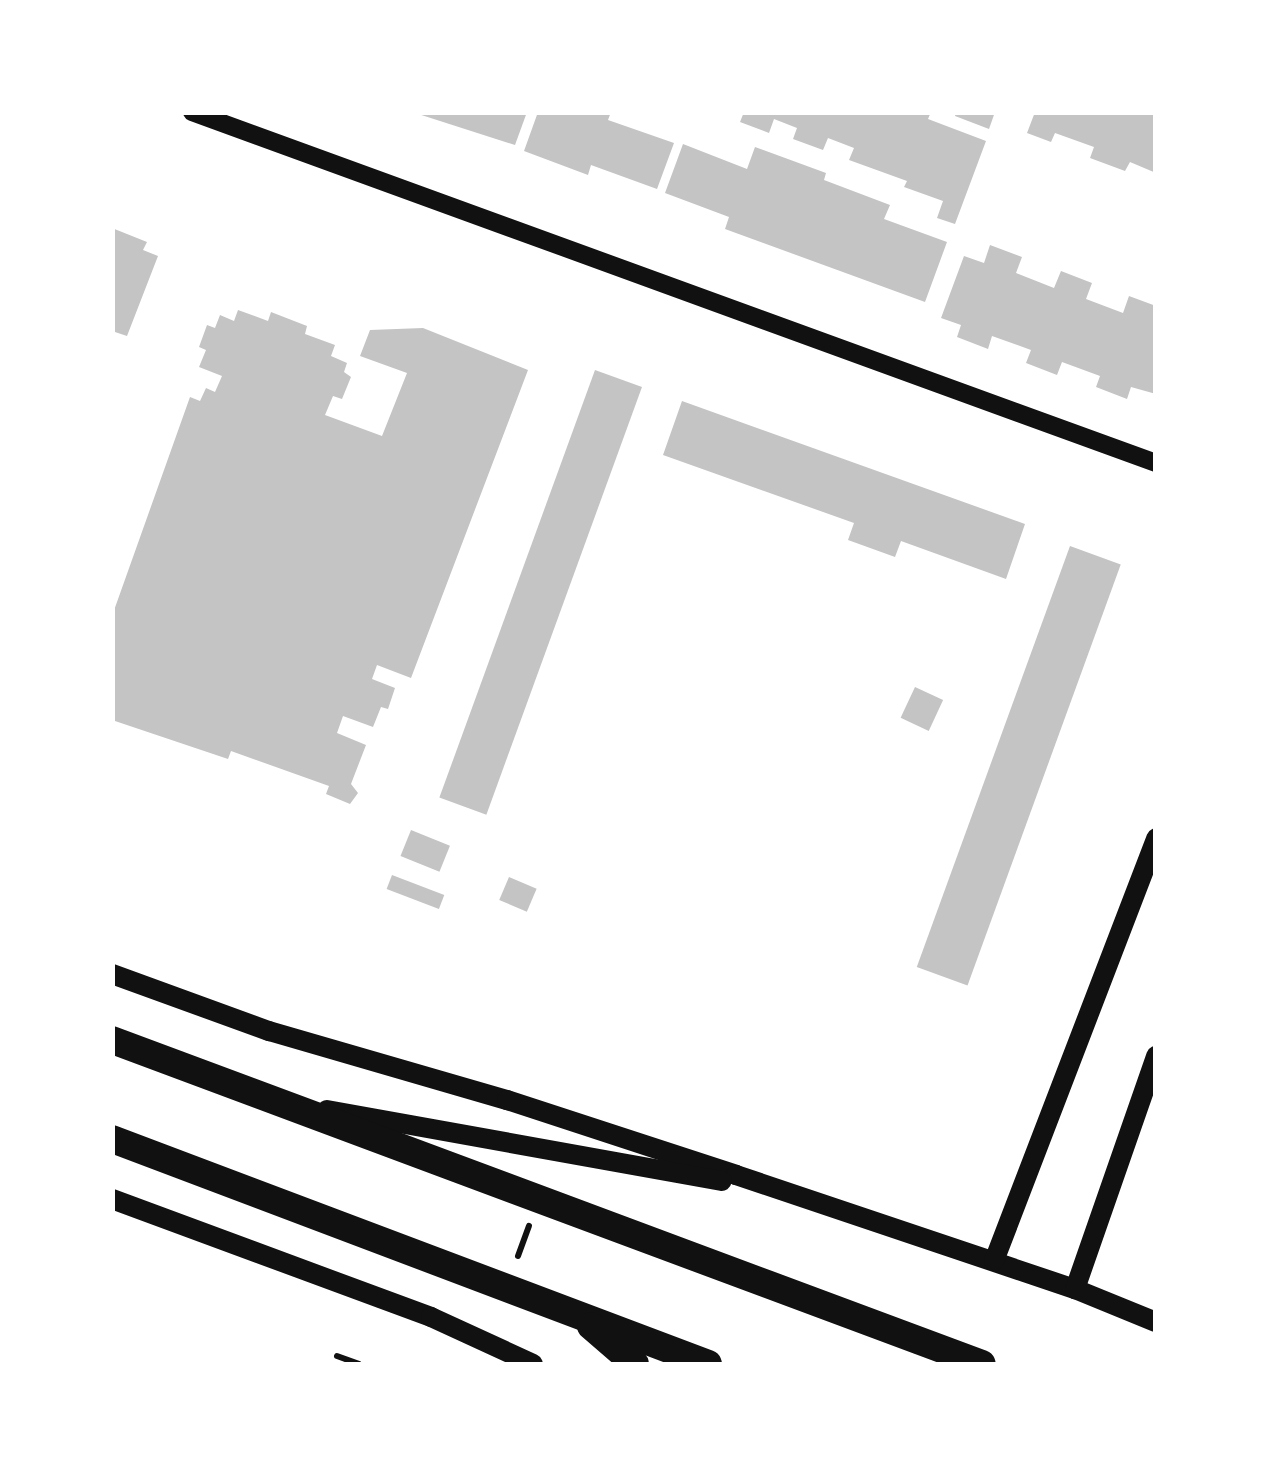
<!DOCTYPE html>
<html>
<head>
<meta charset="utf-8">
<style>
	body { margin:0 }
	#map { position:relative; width:1268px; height:1477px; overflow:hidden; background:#fff; font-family:Karla,sans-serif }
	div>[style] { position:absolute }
	.building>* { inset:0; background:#c4c4c4; transform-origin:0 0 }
	.path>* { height:6px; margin:-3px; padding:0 3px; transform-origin:3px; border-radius:3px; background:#111 }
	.tertiary>* { height:18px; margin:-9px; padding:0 9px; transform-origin:9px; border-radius:9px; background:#111 }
	.secondary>* { height:20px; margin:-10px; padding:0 10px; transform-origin:10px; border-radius:10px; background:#111 }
	.trunk>* { height:28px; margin:-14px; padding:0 14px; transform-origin:14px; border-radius:14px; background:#111 }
	span { translate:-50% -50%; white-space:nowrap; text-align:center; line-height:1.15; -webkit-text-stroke:10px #fff; paint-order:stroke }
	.frame { position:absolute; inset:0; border:115px solid #fff; pointer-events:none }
</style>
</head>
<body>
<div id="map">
	<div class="building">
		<div style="clip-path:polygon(412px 112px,527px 112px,515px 145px)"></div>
		<div style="clip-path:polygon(538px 112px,611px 112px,608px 120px,674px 143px,657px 189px,591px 165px,588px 175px,524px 151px)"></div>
		<div style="clip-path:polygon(744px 112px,931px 112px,928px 119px,986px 141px,955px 224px,937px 218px,943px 201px,904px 187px,907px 181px,849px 160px,854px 148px,828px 138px,823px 150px,793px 139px,797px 128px,774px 119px,769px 133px,740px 122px)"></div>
		<div style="clip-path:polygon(956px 112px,995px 112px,989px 129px,955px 116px)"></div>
		<div style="clip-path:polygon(1035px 112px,1156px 112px,1156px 173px,1130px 162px,1125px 171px,1090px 158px,1094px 147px,1055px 133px,1051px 142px,1027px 133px)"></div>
		<div style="clip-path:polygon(683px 144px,747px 169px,755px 147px,826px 173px,824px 180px,890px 205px,884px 219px,947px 242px,925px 302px,725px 229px,729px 217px,665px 193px)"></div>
		<div style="clip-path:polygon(112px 228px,147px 242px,143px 250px,158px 256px,127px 336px,112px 331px)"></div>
		<div style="clip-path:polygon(990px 245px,1022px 257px,1016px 273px,1054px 288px,1061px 271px,1092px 283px,1086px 299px,1123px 313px,1129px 296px,1156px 306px,1156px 394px,1131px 387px,1127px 399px,1096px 387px,1100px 376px,1062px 362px,1057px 375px,1026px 363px,1031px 350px,992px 336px,988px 349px,957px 337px,961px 325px,941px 318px,964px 256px,984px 263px)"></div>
		<div style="clip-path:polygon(238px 310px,268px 321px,271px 312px,307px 326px,305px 334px,335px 345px,331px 356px,347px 363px,344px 372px,351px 377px,342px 399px,333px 396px,325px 415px,382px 436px,407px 373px,360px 356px,370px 330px,423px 328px,528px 370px,411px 678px,377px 665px,372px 679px,395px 688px,388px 709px,381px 707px,373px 727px,343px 716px,337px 733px,366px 745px,351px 784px,358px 793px,350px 804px,326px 794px,329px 786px,231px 751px,228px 759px,112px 720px,112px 616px,190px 397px,200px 401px,206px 388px,215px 392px,222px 376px,199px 367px,206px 350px,199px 347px,207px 325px,215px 328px,220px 315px,234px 321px)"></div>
		<div style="left:595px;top:370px;width:50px;height:455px;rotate:20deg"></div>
		<div style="clip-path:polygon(682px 401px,1025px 524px,1006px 579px,901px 541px,895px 557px,848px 540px,854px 523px,663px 455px)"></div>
		<div style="left:1070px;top:546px;width:54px;height:448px;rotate:20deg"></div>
		<div style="left:915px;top:687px;width:31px;height:34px;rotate:25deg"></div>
		<div style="left:411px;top:830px;width:42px;height:28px;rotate:22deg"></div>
		<div style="left:392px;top:875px;width:56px;height:15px;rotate:21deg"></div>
		<div style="left:509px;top:877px;width:30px;height:25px;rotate:23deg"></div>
	</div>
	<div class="path">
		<div style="left:518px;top:1256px;width:32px;rotate:-70deg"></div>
		<div style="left:337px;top:1356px;width:23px;rotate:20deg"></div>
	</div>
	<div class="tertiary">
		<div style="left:192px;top:112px;width:1026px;rotate:20.01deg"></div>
	</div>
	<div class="secondary">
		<div style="left:112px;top:974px;width:167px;rotate:20deg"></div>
		<div style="left:269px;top:1031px;width:248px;rotate:16.2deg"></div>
		<div style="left:507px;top:1100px;width:241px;rotate:18.1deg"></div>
		<div style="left:736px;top:1175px;width:358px;rotate:18.6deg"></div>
		<div style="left:1075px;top:1289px;width:87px;rotate:22.2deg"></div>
		<div style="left:327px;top:1110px;width:401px;rotate:10.2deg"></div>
		<div style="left:112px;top:1199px;width:340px;rotate:20.3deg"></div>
		<div style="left:431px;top:1317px;width:112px;rotate:24.7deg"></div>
		<div style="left:994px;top:1261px;width:453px;rotate:-69deg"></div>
		<div style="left:1075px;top:1289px;width:247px;rotate:-70.8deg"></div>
	</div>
	<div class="trunk">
		<div style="left:112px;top:1040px;width:928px;rotate:20.43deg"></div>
		<div style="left:112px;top:1139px;width:637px;rotate:20.68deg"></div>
		<div style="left:591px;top:1326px;width:58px;rotate:40.8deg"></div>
	</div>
	<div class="frame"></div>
</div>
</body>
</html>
